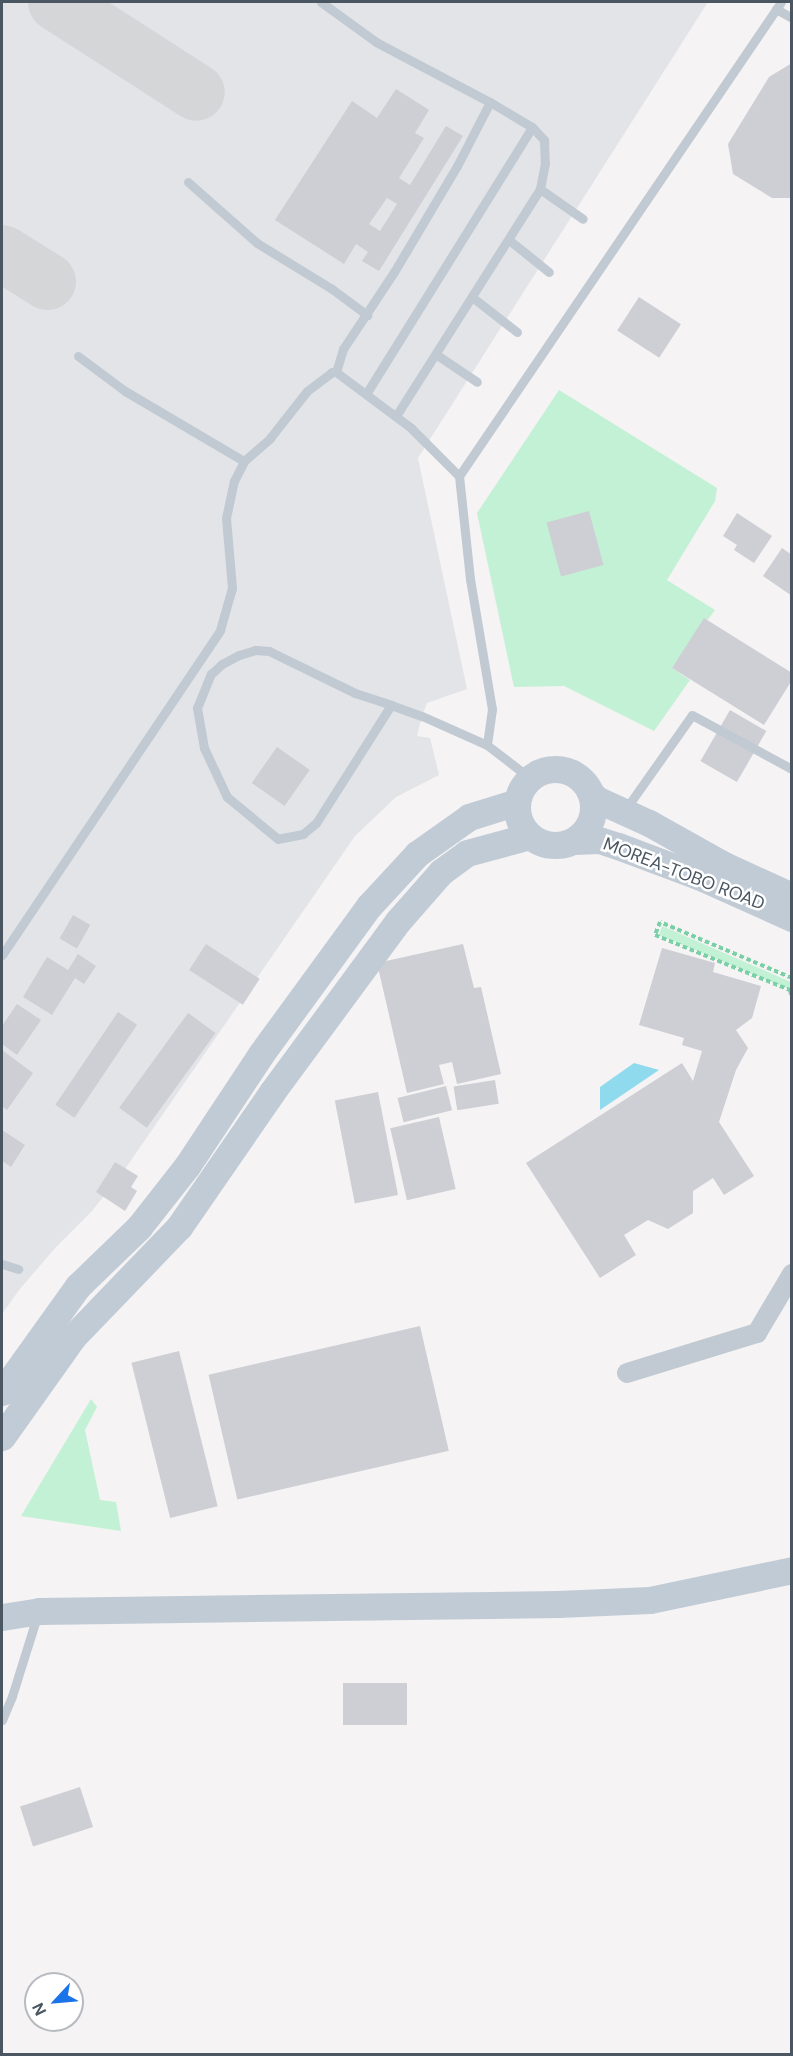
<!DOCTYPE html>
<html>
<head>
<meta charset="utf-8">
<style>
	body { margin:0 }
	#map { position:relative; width:793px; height:2056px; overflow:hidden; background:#f5f3f3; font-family:"DM Sans",sans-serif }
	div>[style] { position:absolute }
	.airport>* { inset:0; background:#e2e4e7 }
	.green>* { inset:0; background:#c3f1d5 }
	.water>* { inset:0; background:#90daee }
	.taxiway>* { height:57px; margin:-28.5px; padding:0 28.5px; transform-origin:28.5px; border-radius:28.5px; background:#d5d6d8 }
	.building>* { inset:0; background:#cdcfd5; transform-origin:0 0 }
	.path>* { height:4px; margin-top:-2px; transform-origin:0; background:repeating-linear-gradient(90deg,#7ad0a6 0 4.5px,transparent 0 7.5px) }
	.lane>* { height:9px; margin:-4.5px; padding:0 4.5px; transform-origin:4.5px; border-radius:4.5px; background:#c1cad2 }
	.street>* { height:20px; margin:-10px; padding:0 10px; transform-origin:10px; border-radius:10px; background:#c1cad2 }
	.secondary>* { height:27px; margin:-13.5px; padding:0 13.5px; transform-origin:13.5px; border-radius:13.5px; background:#c1cbd6 }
	.secondary>.ring { margin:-13.5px; padding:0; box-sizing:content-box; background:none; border:27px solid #c1cbd6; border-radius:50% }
	span { translate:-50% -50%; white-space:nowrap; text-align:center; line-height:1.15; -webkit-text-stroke:5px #fff; paint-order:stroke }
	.street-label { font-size:18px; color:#4a5661 }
	.frame { position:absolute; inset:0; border:3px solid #4a5661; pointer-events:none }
	.north { position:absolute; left:24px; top:1972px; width:60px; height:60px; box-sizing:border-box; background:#fff; border:2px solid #b7bbc0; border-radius:50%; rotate:244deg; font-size:16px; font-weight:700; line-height:24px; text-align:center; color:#4a5661 }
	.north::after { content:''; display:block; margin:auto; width:21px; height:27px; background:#1a73e8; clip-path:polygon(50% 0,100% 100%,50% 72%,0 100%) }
</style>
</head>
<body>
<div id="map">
	<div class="airport">
		<div style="clip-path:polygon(2px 2px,708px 2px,418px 458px,467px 689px,427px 703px,422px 716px,417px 736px,430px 738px,439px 775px,396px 797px,355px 836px,125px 1169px,92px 1211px,56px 1247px,19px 1290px,2px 1314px)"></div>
	</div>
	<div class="green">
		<div style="clip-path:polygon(559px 390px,717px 488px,715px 501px,667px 580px,715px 610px,672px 668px,690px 680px,654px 731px,564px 686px,514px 687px,477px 513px)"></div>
		<div style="clip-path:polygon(662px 926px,791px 982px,791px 990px,659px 935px)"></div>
		<div style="clip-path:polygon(91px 1399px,97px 1407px,85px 1430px,100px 1500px,116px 1502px,121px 1531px,21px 1516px)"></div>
	</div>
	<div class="water">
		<div style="clip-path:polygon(634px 1063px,659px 1070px,600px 1110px,600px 1087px)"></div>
	</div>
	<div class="taxiway">
		<div style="left:56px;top:2px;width:166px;rotate:32.7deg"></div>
		<div style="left:2px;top:253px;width:53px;rotate:31.9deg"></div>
	</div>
	<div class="building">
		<div style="clip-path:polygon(792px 63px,792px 195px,790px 198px,772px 198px,733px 174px,728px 144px,769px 77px)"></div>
		<div style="clip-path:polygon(evenodd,396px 89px,429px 110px,415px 133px,424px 138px,399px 178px,410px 185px,446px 126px,463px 136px,379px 271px,362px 261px,368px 252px,356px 244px,344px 264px,275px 220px,352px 101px,377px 118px,396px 89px,387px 198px,397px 204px,380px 231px,369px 224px,387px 198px)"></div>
		<div style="left:639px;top:297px;width:50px;height:40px;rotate:33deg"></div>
		<div style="left:589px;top:511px;width:56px;height:44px;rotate:75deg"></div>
		<div style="clip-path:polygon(737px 513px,772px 536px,754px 563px,734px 550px,737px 545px,723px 536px)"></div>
		<div style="clip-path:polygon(782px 548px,792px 555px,792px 596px,763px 576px)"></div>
		<div style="clip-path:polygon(704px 618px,792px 673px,792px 680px,764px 725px,672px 668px)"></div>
		<div style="left:730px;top:710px;width:42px;height:59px;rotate:30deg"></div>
		<div style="left:277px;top:747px;width:40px;height:44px;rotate:35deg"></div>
		<div style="left:73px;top:915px;width:20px;height:27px;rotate:30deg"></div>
		<div style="left:206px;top:944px;width:64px;height:31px;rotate:33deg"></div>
		<div style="clip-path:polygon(463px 944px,474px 988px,481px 987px,501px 1074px,457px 1084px,452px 1062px,439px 1065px,444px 1084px,407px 1093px,377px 963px)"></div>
		<div style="clip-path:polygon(662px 948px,715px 963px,713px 972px,761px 986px,752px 1018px,736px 1030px,748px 1048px,736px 1070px,719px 1122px,754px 1176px,724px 1195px,713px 1178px,693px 1191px,693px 1213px,668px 1229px,648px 1220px,624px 1235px,636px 1255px,600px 1278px,526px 1163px,682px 1063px,693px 1081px,702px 1051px,682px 1045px,684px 1038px,639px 1025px)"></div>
		<div style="clip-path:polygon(78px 954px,96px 966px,84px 984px,75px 978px,52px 1015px,23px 997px,47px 957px,68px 970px)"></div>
		<div style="clip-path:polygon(17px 1004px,41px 1020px,17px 1055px,2px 1044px,2px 1026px)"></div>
		<div style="left:118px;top:1012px;width:23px;height:112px;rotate:34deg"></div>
		<div style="left:188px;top:1013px;width:34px;height:117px;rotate:36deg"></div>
		<div style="clip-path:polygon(2px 1050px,33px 1073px,7px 1110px,2px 1106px)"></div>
		<div style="left:495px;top:1080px;width:24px;height:42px;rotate:81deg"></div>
		<div style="left:446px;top:1086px;width:25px;height:50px;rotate:76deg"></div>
		<div style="left:378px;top:1092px;width:105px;height:44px;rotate:79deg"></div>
		<div style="left:439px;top:1117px;width:74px;height:50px;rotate:77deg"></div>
		<div style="clip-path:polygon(2px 1130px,25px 1145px,11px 1167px,2px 1161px)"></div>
		<div style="clip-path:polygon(115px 1162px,138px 1176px,131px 1187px,137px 1191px,125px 1211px,96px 1192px)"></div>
		<div style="left:420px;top:1326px;width:128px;height:217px;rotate:77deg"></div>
		<div style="left:179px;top:1351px;width:160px;height:49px;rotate:76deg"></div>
		<div style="left:343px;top:1683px;width:64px;height:42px"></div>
		<div style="left:80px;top:1787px;width:42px;height:63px;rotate:72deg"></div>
	</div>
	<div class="path">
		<div style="left:792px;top:978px;width:143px;rotate:-157deg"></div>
		<div style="left:660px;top:922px;width:14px;rotate:111deg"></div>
		<div style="left:655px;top:935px;width:146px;rotate:22.2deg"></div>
		<div style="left:790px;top:990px;width:8px;rotate:76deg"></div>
	</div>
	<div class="lane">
		<div style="left:321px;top:2px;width:68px;rotate:36deg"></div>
		<div style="left:376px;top:42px;width:129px;rotate:27.8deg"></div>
		<div style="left:490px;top:102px;width:49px;rotate:30.8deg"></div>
		<div style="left:532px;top:127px;width:18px;rotate:47deg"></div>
		<div style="left:544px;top:140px;width:23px;rotate:88deg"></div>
		<div style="left:545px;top:163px;width:26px;rotate:101deg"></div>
		<div style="left:540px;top:189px;width:269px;rotate:122.4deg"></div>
		<div style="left:776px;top:9px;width:18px;rotate:29deg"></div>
		<div style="left:188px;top:182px;width:92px;rotate:41.5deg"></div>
		<div style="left:257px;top:243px;width:88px;rotate:31.5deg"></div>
		<div style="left:332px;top:289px;width:44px;rotate:36.6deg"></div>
		<div style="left:540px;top:189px;width:52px;rotate:34.9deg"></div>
		<div style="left:509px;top:240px;width:51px;rotate:38.7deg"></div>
		<div style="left:472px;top:297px;width:57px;rotate:37.9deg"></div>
		<div style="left:437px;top:355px;width:48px;rotate:34deg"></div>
		<div style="left:78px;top:356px;width:59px;rotate:36.7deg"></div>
		<div style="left:125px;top:391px;width:138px;rotate:30.5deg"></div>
		<div style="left:336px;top:372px;width:24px;rotate:-73deg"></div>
		<div style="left:343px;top:349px;width:92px;rotate:-56.5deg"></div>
		<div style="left:394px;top:272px;width:123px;rotate:-59.3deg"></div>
		<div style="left:457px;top:166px;width:72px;rotate:-62.7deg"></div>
		<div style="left:366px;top:394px;width:314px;rotate:-58.1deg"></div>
		<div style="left:459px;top:476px;width:573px;rotate:-55.81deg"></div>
		<div style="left:391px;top:705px;width:140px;rotate:122.4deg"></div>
		<div style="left:316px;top:823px;width:17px;rotate:140deg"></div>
		<div style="left:303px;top:834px;width:25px;rotate:169deg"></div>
		<div style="left:278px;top:839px;width:66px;rotate:-140.5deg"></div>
		<div style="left:227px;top:797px;width:54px;rotate:-115.1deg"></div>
		<div style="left:204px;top:748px;width:41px;rotate:-99.9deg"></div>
		<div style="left:197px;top:708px;width:37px;rotate:-68deg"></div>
		<div style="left:211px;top:674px;width:15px;rotate:-42deg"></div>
		<div style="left:222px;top:664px;width:19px;rotate:-28deg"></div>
		<div style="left:239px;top:655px;width:17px;rotate:-17deg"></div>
		<div style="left:255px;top:650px;width:14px;rotate:4deg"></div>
		<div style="left:269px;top:651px;width:96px;rotate:26deg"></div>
		<div style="left:355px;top:693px;width:38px;rotate:18deg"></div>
		<div style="left:391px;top:705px;width:33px;rotate:20deg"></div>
		<div style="left:422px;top:716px;width:71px;rotate:24deg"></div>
		<div style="left:487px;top:745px;width:54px;rotate:37.5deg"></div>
		<div style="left:625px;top:810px;width:116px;rotate:-54.8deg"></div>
		<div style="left:692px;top:715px;width:114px;rotate:28.4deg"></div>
		<div style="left:2px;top:955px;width:391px;rotate:-56.1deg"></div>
		<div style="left:220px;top:630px;width:44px;rotate:-74.1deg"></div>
		<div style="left:232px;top:588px;width:70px;rotate:-94.9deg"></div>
		<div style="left:226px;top:518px;width:38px;rotate:-78deg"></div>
		<div style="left:234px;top:481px;width:22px;rotate:-63deg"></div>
		<div style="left:244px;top:461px;width:35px;rotate:-41deg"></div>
		<div style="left:270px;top:438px;width:60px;rotate:-51.8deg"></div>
		<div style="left:307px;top:391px;width:31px;rotate:-37deg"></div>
		<div style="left:332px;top:372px;width:4px"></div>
		<div style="left:336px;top:372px;width:94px;rotate:36.7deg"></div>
		<div style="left:411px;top:428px;width:68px;rotate:45deg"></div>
		<div style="left:459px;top:476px;width:104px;rotate:83.9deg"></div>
		<div style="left:470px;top:579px;width:132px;rotate:80.4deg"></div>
		<div style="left:492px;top:709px;width:36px;rotate:98deg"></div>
		<div style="left:2px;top:1264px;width:17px;rotate:17deg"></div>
		<div style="left:2px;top:1720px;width:26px;rotate:-67deg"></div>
		<div style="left:12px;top:1696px;width:84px;rotate:-72.6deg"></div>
	</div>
	<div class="street">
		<div style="left:627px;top:1373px;width:136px;rotate:-17.1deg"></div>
		<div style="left:757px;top:1333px;width:69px;rotate:-59.3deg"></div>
	</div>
	<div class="secondary">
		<div class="ring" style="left:517px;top:769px;width:49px;height:49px"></div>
		<div style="left:590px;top:792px;width:9px;rotate:49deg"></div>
		<div style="left:596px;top:799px;width:58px;rotate:24.4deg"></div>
		<div style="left:649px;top:823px;width:86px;rotate:29.2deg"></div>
		<div style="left:724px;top:865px;width:75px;rotate:24.5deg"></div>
		<div style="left:574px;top:841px;width:25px;rotate:-2deg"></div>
		<div style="left:599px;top:840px;width:20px;rotate:18deg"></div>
		<div style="left:618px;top:846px;width:85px;rotate:20.6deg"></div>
		<div style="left:698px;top:876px;width:103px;rotate:24.1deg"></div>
		<div style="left:2px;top:1392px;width:130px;rotate:-54.4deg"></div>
		<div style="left:78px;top:1286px;width:85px;rotate:-44deg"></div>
		<div style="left:139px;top:1227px;width:78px;rotate:-51.8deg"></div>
		<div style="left:187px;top:1166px;width:134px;rotate:-56.5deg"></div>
		<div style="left:261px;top:1054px;width:183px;rotate:-53.9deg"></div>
		<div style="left:369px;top:906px;width:71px;rotate:-47.3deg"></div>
		<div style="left:417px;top:854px;width:64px;rotate:-35.4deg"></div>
		<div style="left:469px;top:817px;width:50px;rotate:-17.4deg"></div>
		<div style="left:2px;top:1437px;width:123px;rotate:-54.6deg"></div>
		<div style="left:73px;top:1337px;width:153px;rotate:-46.1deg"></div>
		<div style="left:179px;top:1227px;width:164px;rotate:-55.4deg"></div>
		<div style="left:272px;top:1092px;width:212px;rotate:-53.6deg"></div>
		<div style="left:398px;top:921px;width:65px;rotate:-48.7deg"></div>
		<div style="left:441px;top:872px;width:32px;rotate:-36deg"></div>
		<div style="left:467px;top:853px;width:65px;rotate:-15.1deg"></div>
		<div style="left:2px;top:1617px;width:37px;rotate:-9deg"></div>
		<div style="left:39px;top:1611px;width:519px;rotate:-0.77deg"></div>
		<div style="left:558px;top:1604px;width:92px;rotate:-2.5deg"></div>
		<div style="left:650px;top:1600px;width:145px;rotate:-11.9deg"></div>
	</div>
	<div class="street-label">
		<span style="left:684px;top:874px;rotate:21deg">MOREA-TOBO ROAD</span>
	</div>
	<div class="frame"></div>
	<div class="north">N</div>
</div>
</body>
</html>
